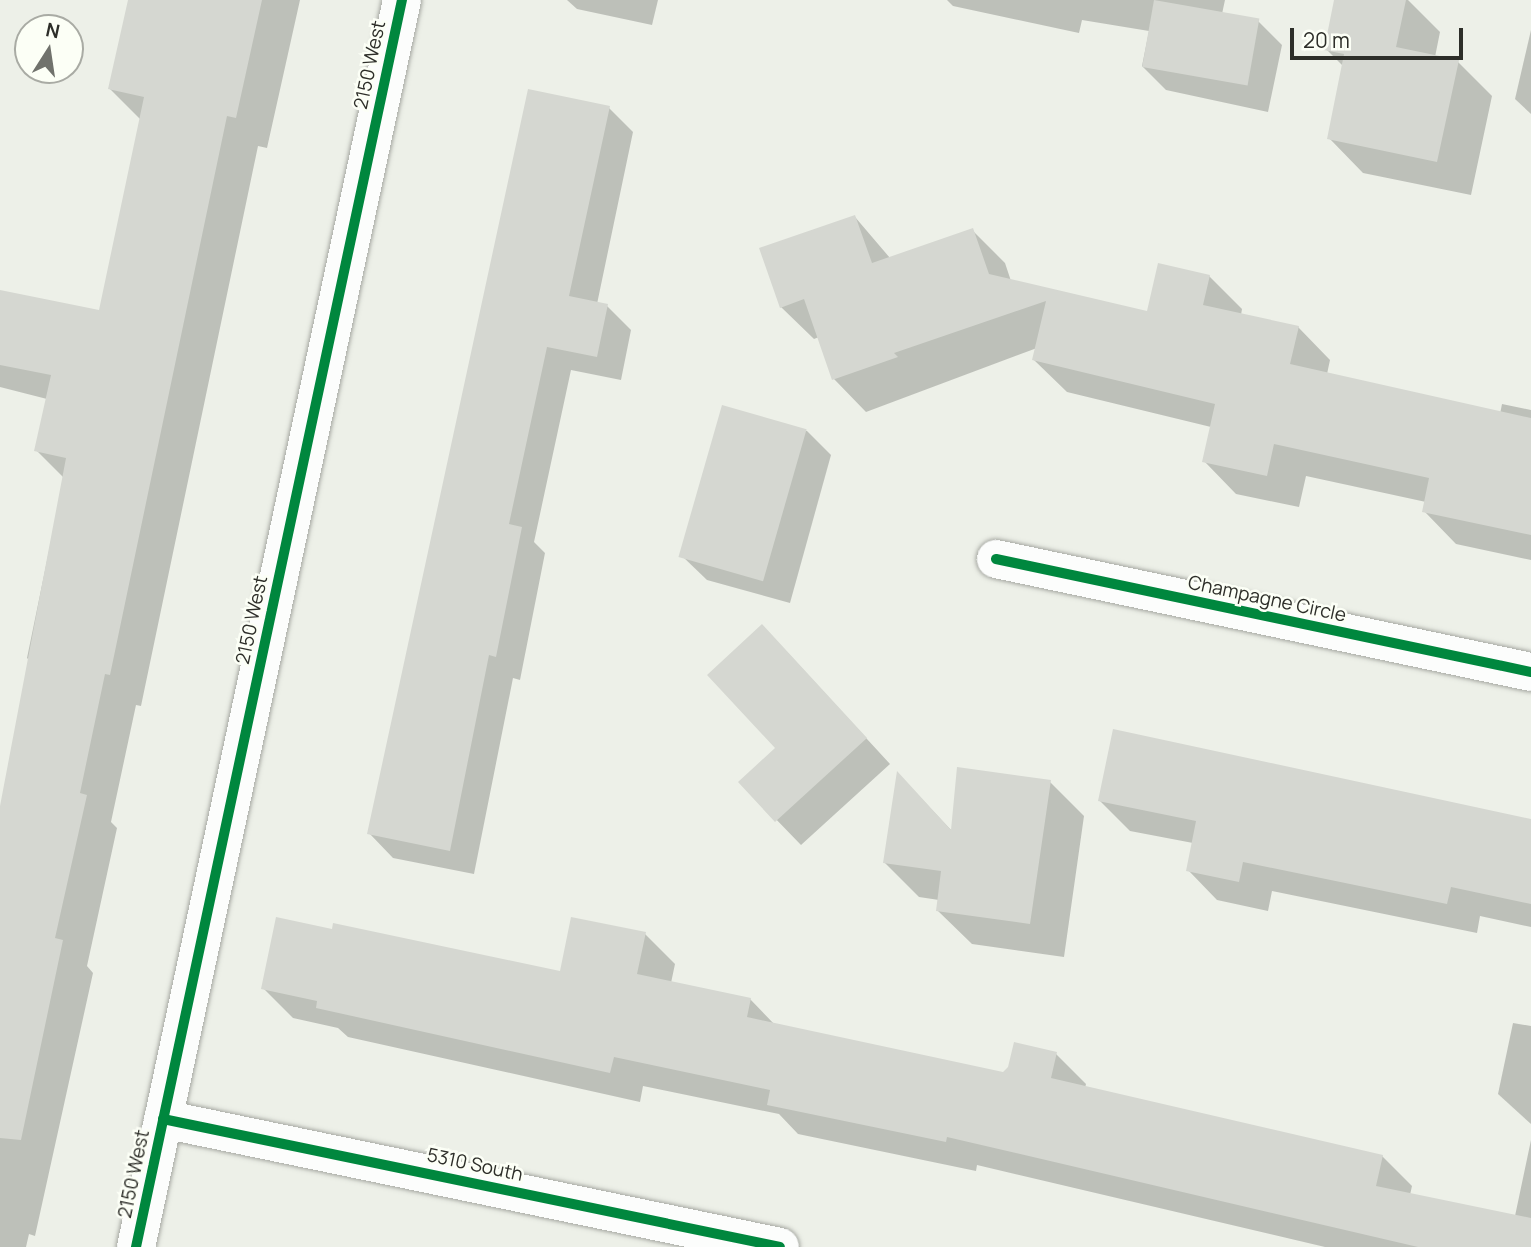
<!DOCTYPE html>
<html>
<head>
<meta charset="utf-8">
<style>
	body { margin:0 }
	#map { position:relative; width:1531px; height:1247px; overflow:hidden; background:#edf0e8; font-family:Manrope,sans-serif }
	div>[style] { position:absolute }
	.shadow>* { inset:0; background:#0003 }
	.building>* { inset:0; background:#d5d7d1; transform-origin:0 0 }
	.roads { filter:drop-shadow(0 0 2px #a6a8a2) drop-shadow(0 0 2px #a6a8a2) }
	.street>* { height:38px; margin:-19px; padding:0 19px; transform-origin:19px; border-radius:19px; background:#fcfdfc }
	.cycleway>* { height:10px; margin:-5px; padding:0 5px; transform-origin:5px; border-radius:5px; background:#00873e }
	span { translate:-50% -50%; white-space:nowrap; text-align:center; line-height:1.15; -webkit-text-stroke:5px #fcfff6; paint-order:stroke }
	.street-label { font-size:19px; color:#2d2e29 }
	.north { position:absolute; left:14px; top:14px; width:70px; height:70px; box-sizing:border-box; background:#fcfff6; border:2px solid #a9aba4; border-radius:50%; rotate:12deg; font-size:19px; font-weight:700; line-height:28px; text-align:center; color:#2d2e29 }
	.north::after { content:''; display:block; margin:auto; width:24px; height:32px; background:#70726c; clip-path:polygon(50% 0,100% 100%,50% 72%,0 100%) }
	.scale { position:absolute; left:1290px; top:28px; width:173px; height:32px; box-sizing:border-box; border:4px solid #2d2e29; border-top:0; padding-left:9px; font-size:21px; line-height:24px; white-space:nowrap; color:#2d2e29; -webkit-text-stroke:5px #fcfff6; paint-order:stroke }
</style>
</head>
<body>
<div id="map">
	<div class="shadow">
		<div style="clip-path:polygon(130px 0,300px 0,267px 148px,258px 146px,141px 706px,136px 705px,111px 822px,117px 828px,87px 966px,93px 973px,35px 1236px,29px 1234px,26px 1247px,0 1247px,0 815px,32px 663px,27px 658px,64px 478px,36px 450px,47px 399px,0 387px,0 292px,100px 312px,141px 120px,110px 89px)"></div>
		<div style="clip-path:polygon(567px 0,658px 0,652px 25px,577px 9px)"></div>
		<div style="clip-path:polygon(947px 0,1225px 0,1222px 14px,1258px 21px,1282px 45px,1268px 112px,1166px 90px,1142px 66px,1149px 31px,1082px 20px,1079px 33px,953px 6px)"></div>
		<div style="clip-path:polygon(1336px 0,1408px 0,1440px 32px,1435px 57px,1458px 62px,1492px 96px,1471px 195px,1363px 173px,1329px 138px,1344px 67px,1326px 49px)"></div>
		<div style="clip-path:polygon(1531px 30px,1531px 114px,1515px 99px)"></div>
		<div style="clip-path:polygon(609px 108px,633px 132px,597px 304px,607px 306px,631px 330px,621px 380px,571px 370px,534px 542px,545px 553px,520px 680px,513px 678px,474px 874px,393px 858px,369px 833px)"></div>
		<div style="clip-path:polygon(855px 217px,890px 258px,972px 230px,1005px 263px,1011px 281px,1148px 313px,1209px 276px,1242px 309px,1241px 315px,1298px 327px,1330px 360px,1327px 374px,1500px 414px,1502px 404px,1531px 410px,1531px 560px,1456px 544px,1424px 511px,1426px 502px,1306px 476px,1299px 507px,1236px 494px,1204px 461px,1211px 427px,1067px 392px,1034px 360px,1037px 348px,866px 412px,834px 379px,819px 337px,814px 339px,781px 307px)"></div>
		<div style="clip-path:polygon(724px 407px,807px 431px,831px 455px,790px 603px,707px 580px,682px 556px)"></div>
		<div style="clip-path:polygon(786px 651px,890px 764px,801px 845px,740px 782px,777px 748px)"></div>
		<div style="clip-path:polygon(898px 774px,952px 831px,1050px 782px,1084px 816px,1064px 957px,972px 944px,937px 910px,939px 900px,919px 897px,885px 863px)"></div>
		<div style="clip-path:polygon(1100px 801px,1531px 821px,1531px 927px,1480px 916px,1477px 933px,1272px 891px,1268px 911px,1217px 900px,1188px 870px,1193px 843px,1130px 831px)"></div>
		<div style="clip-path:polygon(645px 934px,675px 964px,671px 983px,750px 999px,776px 1026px,1003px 1074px,1056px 1054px,1086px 1084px,1085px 1088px,1382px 1156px,1412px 1186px,1410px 1195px,1515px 1216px,1531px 1140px,1531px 1247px,1325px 1247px,977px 1165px,976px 1171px,798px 1134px,779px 1114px,643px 1086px,640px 1102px,348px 1037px,338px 1028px,293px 1018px,263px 988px,561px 973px)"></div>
		<div style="clip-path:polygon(1513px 1023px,1531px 1026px,1531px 1124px,1498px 1094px)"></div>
	</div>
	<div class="building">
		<div style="clip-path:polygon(128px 0,262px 0,236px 118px,227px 116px,110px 675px,105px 674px,80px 793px,87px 795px,55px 938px,63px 940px,21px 1140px,0 1138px,0 806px,66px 458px,34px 451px,51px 375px,0 365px,0 290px,99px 310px,144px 97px,108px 89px)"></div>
		<div style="left:1154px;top:0;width:107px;height:68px;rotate:10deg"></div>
		<div style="clip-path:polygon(1334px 0,1406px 0,1396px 47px,1459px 60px,1437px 162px,1327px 139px,1344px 54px,1324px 50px)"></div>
		<div style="clip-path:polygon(528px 89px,610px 106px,569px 296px,608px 304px,597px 357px,547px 347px,509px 524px,522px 527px,496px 657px,489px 655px,450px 851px,367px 834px)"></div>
		<div style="clip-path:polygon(855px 215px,872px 263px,973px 228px,989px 274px,1147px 311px,1158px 263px,1210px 275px,1203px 305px,1299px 326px,1290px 364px,1531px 418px,1531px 535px,1422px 512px,1429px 478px,1274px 444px,1267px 476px,1202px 462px,1215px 404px,1032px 360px,1046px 301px,894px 353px,898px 357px,832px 380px,804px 299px,780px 308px,759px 248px)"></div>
		<div style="left:722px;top:405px;width:88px;height:158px;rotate:16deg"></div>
		<div style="clip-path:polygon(762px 624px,867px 738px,775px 822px,738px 782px,775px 748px,707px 675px)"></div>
		<div style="clip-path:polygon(1113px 729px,1531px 819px,1531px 904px,1451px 887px,1447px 904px,1243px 862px,1239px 882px,1186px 871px,1196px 821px,1098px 801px)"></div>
		<div style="clip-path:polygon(957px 767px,1051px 780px,1030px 924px,936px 911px,941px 871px,883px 863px,897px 771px,951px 830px)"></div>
		<div style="clip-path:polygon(276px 917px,332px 929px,333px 923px,560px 971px,571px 917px,646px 932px,637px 974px,751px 998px,747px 1017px,1003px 1072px,1008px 1067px,1014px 1042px,1057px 1052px,1051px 1078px,1383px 1155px,1376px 1186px,1531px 1218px,1531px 1247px,1418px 1247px,947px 1137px,946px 1142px,767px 1105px,770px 1090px,614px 1057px,610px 1073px,316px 1008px,317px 1001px,261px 989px)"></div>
	</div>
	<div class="roads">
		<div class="street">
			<div style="left:996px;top:559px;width:547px;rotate:11.93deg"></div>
			<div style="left:163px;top:1119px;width:630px;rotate:11.72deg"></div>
			<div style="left:136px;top:1247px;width:1275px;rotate:-77.96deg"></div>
		</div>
	</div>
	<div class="cycleway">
		<div style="left:996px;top:559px;width:547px;rotate:11.93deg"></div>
		<div style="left:163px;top:1119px;width:630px;rotate:11.72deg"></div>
		<div style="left:136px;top:1247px;width:1275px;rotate:-77.96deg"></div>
	</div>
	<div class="street-label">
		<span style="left:370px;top:65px;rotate:-78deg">2150 West</span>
		<span style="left:1267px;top:599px;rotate:12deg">Champagne Circle</span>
		<span style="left:252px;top:620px;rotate:-78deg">2150 West</span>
		<span style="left:475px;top:1165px;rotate:12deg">5310 South</span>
		<span style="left:134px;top:1174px;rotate:-78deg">2150 West</span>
	</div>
	<div class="north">N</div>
	<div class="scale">20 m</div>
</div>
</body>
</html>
